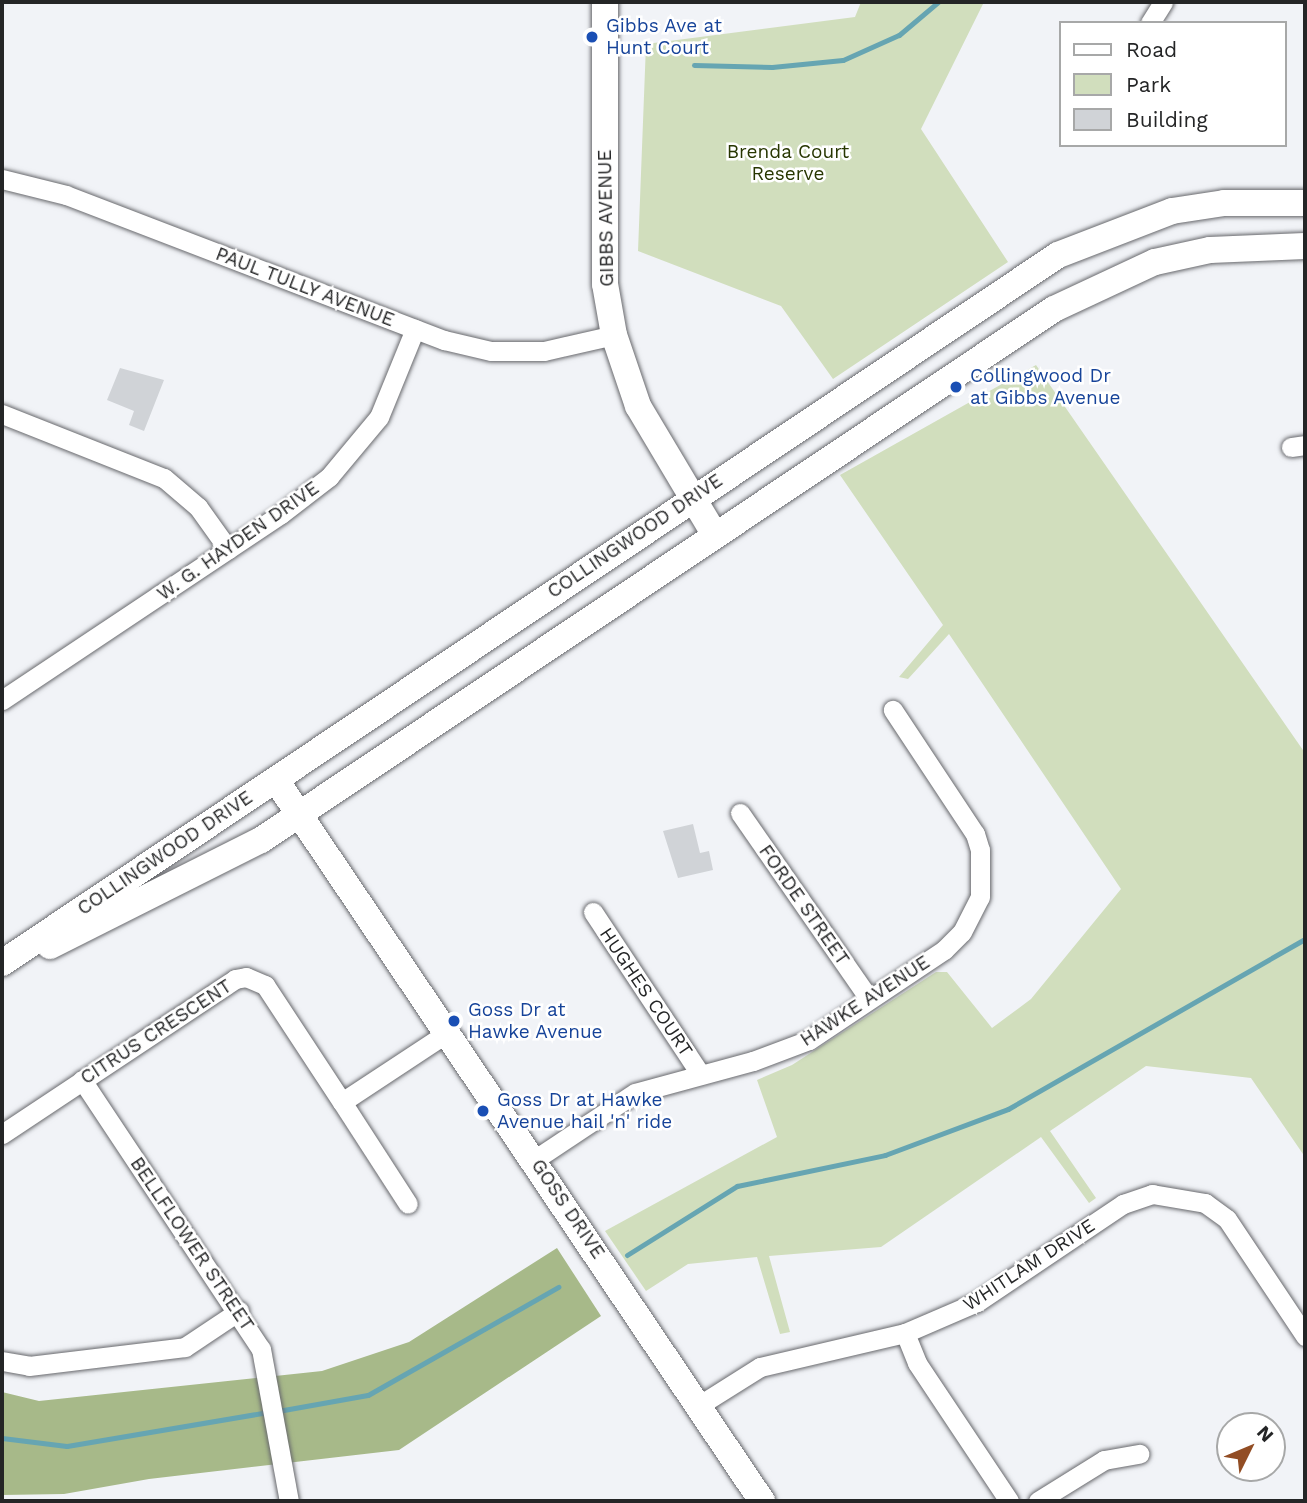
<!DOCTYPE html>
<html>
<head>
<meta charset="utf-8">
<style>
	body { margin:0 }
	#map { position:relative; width:1307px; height:1503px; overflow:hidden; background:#f1f3f7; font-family:"Work Sans",sans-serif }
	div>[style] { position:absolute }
	.green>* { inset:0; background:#d1debd }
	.forest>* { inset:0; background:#a7b989 }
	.stream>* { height:5px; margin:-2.5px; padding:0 2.5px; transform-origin:2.5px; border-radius:2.5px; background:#66a5b2 }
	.building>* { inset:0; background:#d0d3d7 }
	.roads { filter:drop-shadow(0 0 2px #68696d) drop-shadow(0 0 2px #68696d) }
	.street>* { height:19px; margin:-9.5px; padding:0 9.5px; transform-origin:9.5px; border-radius:9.5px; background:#fff }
	.secondary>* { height:26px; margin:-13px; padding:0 13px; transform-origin:13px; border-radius:13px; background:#fff }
	.dots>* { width:19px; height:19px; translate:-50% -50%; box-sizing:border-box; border:4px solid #fff; border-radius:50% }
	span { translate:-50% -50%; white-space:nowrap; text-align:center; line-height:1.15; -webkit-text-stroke:5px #fff; paint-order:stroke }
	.transit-label { font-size:19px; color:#164399 }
	.left { translate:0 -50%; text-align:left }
	.park-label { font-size:19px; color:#273600 }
	.street-label { font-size:19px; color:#242526 }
	.frame { position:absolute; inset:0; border:4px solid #242526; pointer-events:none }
	.legend { position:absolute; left:1059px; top:21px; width:228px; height:126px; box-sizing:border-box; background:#fff; border:2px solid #a7a8a8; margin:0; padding:9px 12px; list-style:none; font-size:21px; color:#242526 }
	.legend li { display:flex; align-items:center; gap:14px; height:35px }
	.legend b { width:35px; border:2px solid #a7a8a8 }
	.north { position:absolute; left:1216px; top:1412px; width:70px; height:70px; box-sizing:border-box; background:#fff; border:2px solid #a7a8a8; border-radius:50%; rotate:47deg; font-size:19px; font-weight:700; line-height:28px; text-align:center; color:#242526 }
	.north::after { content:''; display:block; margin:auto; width:24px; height:32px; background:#924d24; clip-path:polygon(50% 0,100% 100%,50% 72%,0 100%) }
</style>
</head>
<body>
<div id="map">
	<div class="green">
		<div style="clip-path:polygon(861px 2px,984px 2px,921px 129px,1008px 262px,833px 379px,781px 306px,638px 251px,646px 44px,855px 17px)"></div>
		<div style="clip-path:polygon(1036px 365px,1305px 753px,1305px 1157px,1251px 1078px,1146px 1066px,1050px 1131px,1096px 1198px,1089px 1203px,1041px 1137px,881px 1247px,769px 1256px,790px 1332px,780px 1334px,757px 1257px,688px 1264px,646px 1291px,605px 1231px,777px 1137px,757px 1080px,792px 1065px,936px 972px,947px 972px,992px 1028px,1031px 999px,1121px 889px,949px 634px,908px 679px,899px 677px,943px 625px,840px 475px)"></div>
	</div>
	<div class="forest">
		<div style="clip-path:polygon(557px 1248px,601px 1316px,399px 1450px,149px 1479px,64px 1494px,2px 1495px,2px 1392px,39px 1401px,322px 1371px,409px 1342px)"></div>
	</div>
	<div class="stream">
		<div style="left:694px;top:65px;width:78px;rotate:1.5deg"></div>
		<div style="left:772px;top:67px;width:71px;rotate:-5.6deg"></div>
		<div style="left:843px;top:60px;width:61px;rotate:-24.1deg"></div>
		<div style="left:899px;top:35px;width:51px;rotate:-40.2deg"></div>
		<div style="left:627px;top:1255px;width:130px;rotate:-32.1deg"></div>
		<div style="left:737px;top:1186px;width:151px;rotate:-11.8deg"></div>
		<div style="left:885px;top:1155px;width:131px;rotate:-20.5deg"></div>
		<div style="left:1008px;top:1109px;width:342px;rotate:-29.8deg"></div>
		<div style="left:278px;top:1411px;width:91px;rotate:-10.1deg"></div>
		<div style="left:368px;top:1395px;width:219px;rotate:-29.6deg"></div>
		<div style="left:2px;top:1438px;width:65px;rotate:7deg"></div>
		<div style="left:67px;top:1446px;width:204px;rotate:-9.6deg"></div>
	</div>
	<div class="building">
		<div style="clip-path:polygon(120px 368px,164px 380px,144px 431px,129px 425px,134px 411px,107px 400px)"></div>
		<div style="clip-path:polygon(693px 824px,700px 853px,709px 851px,713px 870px,678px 878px,663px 831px)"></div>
	</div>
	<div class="roads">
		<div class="street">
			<div style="left:1150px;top:23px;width:25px;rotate:-58deg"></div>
			<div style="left:2px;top:179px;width:66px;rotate:14deg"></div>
			<div style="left:66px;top:195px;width:405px;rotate:21deg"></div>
			<div style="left:444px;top:340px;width:48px;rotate:13.2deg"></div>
			<div style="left:491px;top:351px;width:53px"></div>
			<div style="left:544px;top:351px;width:72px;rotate:-12.9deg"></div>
			<div style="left:2px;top:414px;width:174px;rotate:21.6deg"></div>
			<div style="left:164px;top:478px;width:45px;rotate:40.5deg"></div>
			<div style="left:198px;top:507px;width:52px;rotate:54.5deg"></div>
			<div style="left:1291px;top:447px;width:14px;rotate:-8deg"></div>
			<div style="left:2px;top:700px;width:335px;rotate:-33.7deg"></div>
			<div style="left:281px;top:514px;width:61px;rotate:-37.6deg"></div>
			<div style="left:329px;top:477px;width:78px;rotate:-50.2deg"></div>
			<div style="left:379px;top:417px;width:95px;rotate:-67.8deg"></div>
			<div style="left:740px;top:813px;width:224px;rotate:55.2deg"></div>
			<div style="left:593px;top:912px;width:192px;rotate:56.5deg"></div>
			<div style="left:82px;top:1080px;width:323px;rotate:56.4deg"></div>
			<div style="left:261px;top:1349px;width:155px;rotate:79.6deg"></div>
			<div style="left:342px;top:1102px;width:121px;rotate:57.1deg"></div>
			<div style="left:2px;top:1134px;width:280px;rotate:-33.6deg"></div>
			<div style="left:235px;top:979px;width:11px;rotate:-10deg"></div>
			<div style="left:246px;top:977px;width:21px;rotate:23deg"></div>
			<div style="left:265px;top:985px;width:140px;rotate:56.7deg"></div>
			<div style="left:342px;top:1102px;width:127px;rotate:-33.4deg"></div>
			<div style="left:534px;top:1160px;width:121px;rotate:-33.6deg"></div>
			<div style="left:635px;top:1093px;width:122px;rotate:-15.2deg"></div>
			<div style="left:753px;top:1061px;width:60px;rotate:-20.6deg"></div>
			<div style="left:809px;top:1040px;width:162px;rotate:-33.7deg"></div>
			<div style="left:944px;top:950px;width:25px;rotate:-45deg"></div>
			<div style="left:962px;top:932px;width:39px;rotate:-63deg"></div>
			<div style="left:980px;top:897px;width:47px;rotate:-90deg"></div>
			<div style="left:980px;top:850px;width:17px;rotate:-107deg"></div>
			<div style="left:975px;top:834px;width:149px;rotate:-123.5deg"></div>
			<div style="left:905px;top:1333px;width:32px;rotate:68deg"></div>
			<div style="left:917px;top:1363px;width:166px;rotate:56.3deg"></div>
			<div style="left:2px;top:1361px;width:27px;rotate:10deg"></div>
			<div style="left:29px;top:1366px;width:157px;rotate:-6.9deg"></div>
			<div style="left:185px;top:1347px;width:65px;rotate:-33.7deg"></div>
			<div style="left:698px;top:1406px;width:73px;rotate:-32.2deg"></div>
			<div style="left:760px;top:1367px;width:149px;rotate:-13.2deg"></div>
			<div style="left:905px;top:1333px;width:78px;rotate:-23.3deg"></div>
			<div style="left:977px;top:1302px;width:176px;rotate:-33.9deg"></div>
			<div style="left:1123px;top:1204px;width:31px;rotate:-19deg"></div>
			<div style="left:1152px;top:1194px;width:54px;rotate:9.6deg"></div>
			<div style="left:1205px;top:1203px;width:27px;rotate:36deg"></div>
			<div style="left:1227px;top:1219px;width:141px;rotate:56.3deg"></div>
			<div style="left:1038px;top:1501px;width:78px;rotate:-31.8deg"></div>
			<div style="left:1104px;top:1460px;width:36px;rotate:-10deg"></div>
		</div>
		<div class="secondary">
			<div style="left:605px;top:2px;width:282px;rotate:90deg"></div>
			<div style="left:605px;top:284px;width:52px;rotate:80deg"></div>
			<div style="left:614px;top:335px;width:75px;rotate:71.3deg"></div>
			<div style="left:638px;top:406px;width:150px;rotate:59.2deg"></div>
			<div style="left:276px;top:780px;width:870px;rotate:56.02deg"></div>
			<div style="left:50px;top:946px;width:236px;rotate:-26.7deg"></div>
			<div style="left:261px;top:840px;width:954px;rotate:-33.81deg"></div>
			<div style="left:1054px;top:309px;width:111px;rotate:-25deg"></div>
			<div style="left:1155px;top:262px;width:56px;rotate:-12.3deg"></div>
			<div style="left:1210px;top:250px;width:95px;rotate:-2.4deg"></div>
			<div style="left:2px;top:963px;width:1271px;rotate:-33.84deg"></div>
			<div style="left:1058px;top:255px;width:122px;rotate:-21.1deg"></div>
			<div style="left:1172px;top:211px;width:53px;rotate:-8.7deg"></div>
			<div style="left:1224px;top:203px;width:81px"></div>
		</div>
	</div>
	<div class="dots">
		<div style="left:592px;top:37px;background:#1a4fb4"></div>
		<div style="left:956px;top:387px;background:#1a4fb4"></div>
		<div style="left:454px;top:1021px;background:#1a4fb4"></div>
		<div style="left:483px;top:1111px;background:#1a4fb4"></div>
	</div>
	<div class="transit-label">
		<span class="left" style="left:606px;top:37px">Gibbs Ave at<br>Hunt Court</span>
		<span class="left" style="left:970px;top:387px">Collingwood Dr<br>at Gibbs Avenue</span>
		<span class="left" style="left:468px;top:1021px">Goss Dr at<br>Hawke Avenue</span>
		<span class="left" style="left:497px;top:1111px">Goss Dr at Hawke<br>Avenue hail 'n' ride</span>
	</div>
	<div class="park-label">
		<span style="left:788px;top:163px">Brenda Court<br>Reserve</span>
	</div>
	<div class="street-label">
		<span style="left:606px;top:218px;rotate:-91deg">GIBBS AVENUE</span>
		<span style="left:305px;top:287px;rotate:21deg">PAUL TULLY AVENUE</span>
		<span style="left:635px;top:536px;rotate:-34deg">COLLINGWOOD DRIVE</span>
		<span style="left:238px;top:541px;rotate:-35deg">W. G. HAYDEN DRIVE</span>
		<span style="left:165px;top:853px;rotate:-34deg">COLLINGWOOD DRIVE</span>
		<span style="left:804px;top:905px;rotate:55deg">FORDE STREET</span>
		<span style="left:646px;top:992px;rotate:56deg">HUGHES COURT</span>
		<span style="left:865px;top:1001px;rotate:-33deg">HAWKE AVENUE</span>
		<span style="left:156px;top:1032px;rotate:-33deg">CITRUS CRESCENT</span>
		<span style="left:568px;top:1209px;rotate:56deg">GOSS DRIVE</span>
		<span style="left:192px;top:1244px;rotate:56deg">BELLFLOWER STREET</span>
		<span style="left:1029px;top:1265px;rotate:-33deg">WHITLAM DRIVE</span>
	</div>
	<div class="frame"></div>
	<ul class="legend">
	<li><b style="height:9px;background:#fff"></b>Road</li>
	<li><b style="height:19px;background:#d1debd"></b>Park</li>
	<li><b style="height:19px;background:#d0d3d7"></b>Building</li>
	</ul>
	<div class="north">N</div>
</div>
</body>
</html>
